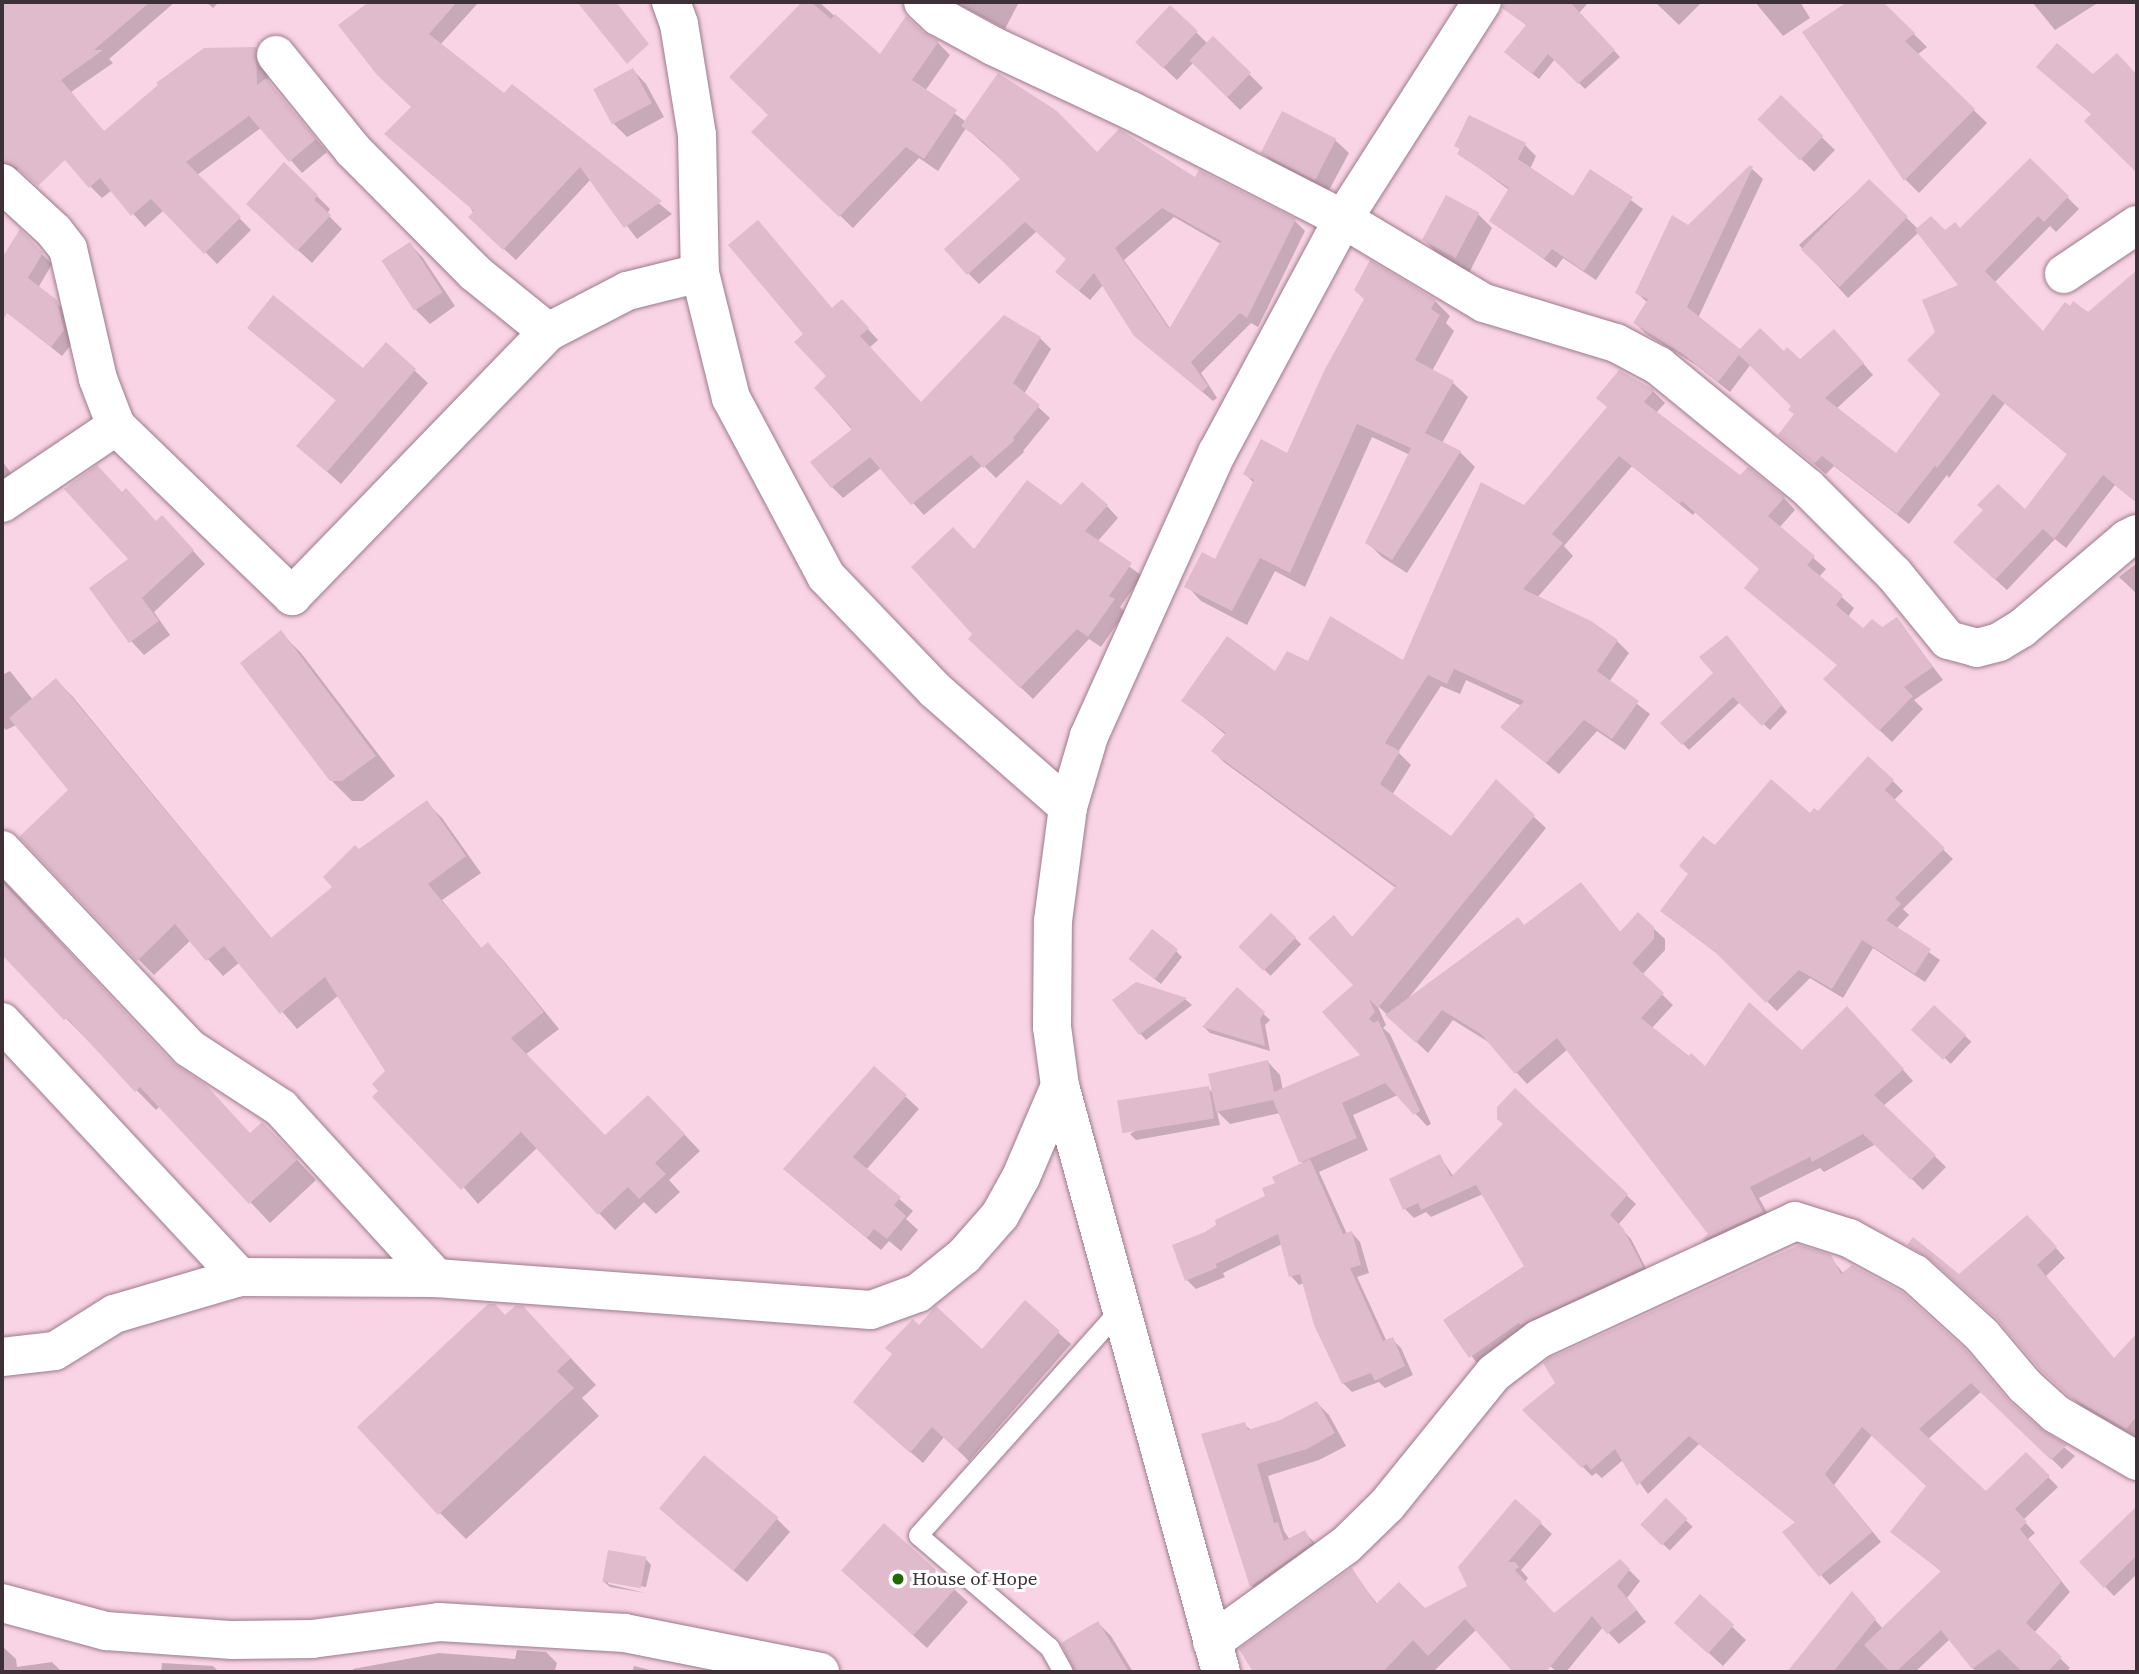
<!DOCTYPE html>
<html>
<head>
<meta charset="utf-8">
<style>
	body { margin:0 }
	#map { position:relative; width:2139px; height:1674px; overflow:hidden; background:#f9d4e5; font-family:"Source Serif 4",serif }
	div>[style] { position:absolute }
	.shadow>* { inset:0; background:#0003; transform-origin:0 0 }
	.building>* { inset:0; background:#dfbbcb; transform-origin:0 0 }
	.roads { filter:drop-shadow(0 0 2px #9c7b8a) drop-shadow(0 0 2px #9c7b8a) }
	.service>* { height:19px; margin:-9.5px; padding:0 9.5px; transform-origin:9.5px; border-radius:9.5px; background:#fff }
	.minor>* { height:38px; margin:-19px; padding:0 19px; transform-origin:19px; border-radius:19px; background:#fff }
	.tertiary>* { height:38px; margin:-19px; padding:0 19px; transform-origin:19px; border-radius:19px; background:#fff }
	.dots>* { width:19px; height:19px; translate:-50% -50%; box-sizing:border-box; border:4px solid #fff; border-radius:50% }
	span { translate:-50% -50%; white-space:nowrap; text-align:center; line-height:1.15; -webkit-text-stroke:6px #fff; paint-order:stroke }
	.poi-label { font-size:19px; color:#3e3037 }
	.left { translate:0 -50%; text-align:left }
	.frame { position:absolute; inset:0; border:4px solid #3e3037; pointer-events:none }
</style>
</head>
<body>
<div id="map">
	<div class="shadow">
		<div style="clip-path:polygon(2px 2px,175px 2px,109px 59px,113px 63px,71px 92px,75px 97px,15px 173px,2px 177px)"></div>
		<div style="clip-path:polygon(206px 2px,219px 2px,213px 8px)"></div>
		<div style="clip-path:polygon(372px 2px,479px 2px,440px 45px,504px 96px,512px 86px,672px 214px,637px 239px,591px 179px,516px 260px,482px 229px,419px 112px,340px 25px)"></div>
		<div style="clip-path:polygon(evenodd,804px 2px,819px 2px,880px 57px,922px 34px,938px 43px,950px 55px,925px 91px,966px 122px,1196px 179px,1295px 221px,1305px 231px,1258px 327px,1251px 323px,1201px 373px,1217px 398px,1213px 401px,1147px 344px,1103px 285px,1090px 300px,1068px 282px,1068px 260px,1037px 231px,979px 284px,969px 274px,947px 249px,1023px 179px,966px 128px,938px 171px,919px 158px,853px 228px,753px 132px,770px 115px,732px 77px,804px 2px,1174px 217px,1221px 244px,1171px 330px,1124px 260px,1174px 217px)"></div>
		<div style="clip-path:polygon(954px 2px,1019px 2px,1005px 29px)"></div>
		<div style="clip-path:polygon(1528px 2px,1584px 2px,1587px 4px,1579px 13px,1620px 57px,1585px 89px,1555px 59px,1539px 79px,1512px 58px,1527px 26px,1516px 16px)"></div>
		<div style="clip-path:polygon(1655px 2px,1702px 2px,1679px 25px)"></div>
		<div style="clip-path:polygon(1755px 2px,1800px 2px,1810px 18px,1783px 36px)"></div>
		<div style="clip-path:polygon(1850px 2px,1881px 2px,1927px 47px,1917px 55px,1987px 123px,1919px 193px,1906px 180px,1804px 33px)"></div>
		<div style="clip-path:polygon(2032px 2px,2095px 2px,2096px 4px,2055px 30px)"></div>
		<div style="clip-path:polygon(1196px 32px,1208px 44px,1213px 38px,1263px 88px,1240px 110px,1193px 63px,1177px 80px,1150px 55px)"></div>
		<div style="clip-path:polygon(255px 48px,267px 61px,268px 82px,327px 152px,302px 173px,262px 127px,197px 175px,251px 230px,217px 264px,164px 210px,145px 227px,112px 190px,102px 198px,90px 186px,89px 116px,105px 132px)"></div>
		<div style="clip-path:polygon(633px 70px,646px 84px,664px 117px,627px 137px,614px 124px)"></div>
		<div style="left:1781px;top:98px;width:75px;height:30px;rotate:44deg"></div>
		<div style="clip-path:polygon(1470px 117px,1525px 145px,1536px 156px,1530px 169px,1573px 198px,1591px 171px,1643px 209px,1596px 280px,1563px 258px,1556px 268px,1491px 221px,1509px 190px,1459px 153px,1461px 150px,1456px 146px)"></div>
		<div style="clip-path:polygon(1335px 140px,1349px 153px,1328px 192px,1276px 165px,1262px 152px)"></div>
		<div style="clip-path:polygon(2030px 160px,2079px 209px,2056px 232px,2050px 226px,1994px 283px,2043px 333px,2088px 315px,2137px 272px,2137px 341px,2125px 351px,2137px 362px,2137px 503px,2115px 485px,2066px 548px,2055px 539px,2007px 590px,1966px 553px,2025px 511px,2068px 455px,2005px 403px,1949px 478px,1947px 475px,1909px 524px,1834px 466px,1826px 474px,1780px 435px,1796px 415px,1793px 405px,1751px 364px,1730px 392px,1696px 365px,1646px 334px,1635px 323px,1648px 303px,1637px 293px,1688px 228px,1750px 167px,1763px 179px,1698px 318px,1740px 351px,1784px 354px,1800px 362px,1845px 342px,1873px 375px,1836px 409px,1896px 456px,1942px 394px,1937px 333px,1961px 286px,1919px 232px,1848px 298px,1799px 245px,1869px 181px,1918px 229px,1945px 233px,1961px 230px)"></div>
		<div style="clip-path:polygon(317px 196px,330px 209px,327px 214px,342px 229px,312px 263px,262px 217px)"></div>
		<div style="clip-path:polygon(1478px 214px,1492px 228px,1469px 273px,1438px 254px,1425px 241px)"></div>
		<div style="clip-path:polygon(20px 232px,52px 264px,38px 288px,67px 312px,74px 341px,62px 356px,2px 308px,2px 297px,15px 278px,2px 267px,2px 262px)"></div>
		<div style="clip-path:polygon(410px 244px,423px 258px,455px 306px,430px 324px,416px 310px)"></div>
		<div style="clip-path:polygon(842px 301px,878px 340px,869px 348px,921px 404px,1040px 338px,1051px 349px,1024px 394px,1050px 418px,1023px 451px,1024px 452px,996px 478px,983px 465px,924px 515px,881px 468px,843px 498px,832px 487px,853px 431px,816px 388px,829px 376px,833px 310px)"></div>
		<div style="clip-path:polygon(1435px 301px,1450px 316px,1446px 323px,1454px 331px,1432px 371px,1453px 383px,1468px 397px,1442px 443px,1460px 452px,1475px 467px,1407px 573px,1382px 557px,1367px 542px,1410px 455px,1372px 437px,1305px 587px,1275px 571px,1247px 625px,1201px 601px,1187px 586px,1215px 561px,1254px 483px,1245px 474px,1288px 455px)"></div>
		<div style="clip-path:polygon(249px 328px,364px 370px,386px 344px,428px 383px,341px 484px,298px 446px,337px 401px)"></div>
		<div style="clip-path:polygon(1653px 391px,1665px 403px,1656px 413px,1740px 478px,1784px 498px,1795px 510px,1779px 528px,1826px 569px,1819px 577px,1854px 608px,1848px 617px,1863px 630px,1882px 629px,1897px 619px,1943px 680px,1914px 700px,1923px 709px,1892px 742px,1838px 691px,1838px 666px,1761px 570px,1695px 512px,1693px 515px,1632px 466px,1564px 546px,1573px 556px,1537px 598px,1617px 641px,1629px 653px,1609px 682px,1650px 714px,1625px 750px,1597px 731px,1559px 774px,1502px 727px,1522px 706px,1466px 680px,1460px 694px,1441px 686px,1398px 752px,1411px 765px,1392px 795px,1451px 838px,1533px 816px,1546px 828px,1406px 1001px,1525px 926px,1581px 884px,1621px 933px,1638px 914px,1665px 939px,1665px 950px,1642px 975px,1673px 1005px,1652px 1028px,1706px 1069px,1802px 1052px,1858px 1019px,1913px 1081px,1883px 1106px,1946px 1167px,1923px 1190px,1876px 1144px,1824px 1172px,1820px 1168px,1759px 1198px,1773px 1223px,1713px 1250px,1703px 1241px,1710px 1234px,1568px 1049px,1527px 1084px,1490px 1043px,1453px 1020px,1428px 1053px,1377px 1005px,1386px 1025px,1383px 1028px,1390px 1034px,1431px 1124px,1427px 1126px,1398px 1095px,1353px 1115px,1368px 1150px,1319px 1172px,1347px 1234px,1352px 1233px,1360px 1242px,1369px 1273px,1357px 1277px,1387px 1342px,1392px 1339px,1401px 1348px,1413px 1375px,1385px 1388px,1379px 1382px,1352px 1392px,1343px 1383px,1304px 1283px,1299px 1285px,1291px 1276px,1282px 1244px,1223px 1273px,1225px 1277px,1196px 1289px,1187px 1280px,1206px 1233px,1268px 1197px,1277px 1184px,1303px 1164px,1280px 1113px,1230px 1124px,1217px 1111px,1220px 1125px,1136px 1140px,1130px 1134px,1208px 1088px,1214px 1094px,1268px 1062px,1280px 1075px,1283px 1091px,1363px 1055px,1353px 939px,1396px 888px,1225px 763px,1213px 751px,1226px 735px,1183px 701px,1309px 663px,1404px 663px,1525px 507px)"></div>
		<div style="clip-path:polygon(2px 461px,14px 477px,2px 486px)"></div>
		<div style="clip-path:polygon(122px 494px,156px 523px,175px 531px,205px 564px,154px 612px,170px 635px,144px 655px,131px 641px,130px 559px)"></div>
		<div style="clip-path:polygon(1107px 506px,1118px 518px,1097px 542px,1142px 576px,1120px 607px,1125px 612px,1101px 647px,1089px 639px,1033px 699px,970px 639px,975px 634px,974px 551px,1061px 508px)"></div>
		<div style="clip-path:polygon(2137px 563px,2137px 594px,2119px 577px)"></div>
		<div style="clip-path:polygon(281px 633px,301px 653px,395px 776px,363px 801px,352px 801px,331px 780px)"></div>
		<div style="clip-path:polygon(1733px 643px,1787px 712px,1770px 730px,1740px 702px,1689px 750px,1663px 723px,1715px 673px)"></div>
		<div style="clip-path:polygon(10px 671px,33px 700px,56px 680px,72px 696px,272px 939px,335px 887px,358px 851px,426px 802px,442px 818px,481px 873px,442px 900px,482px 949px,487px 944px,503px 960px,559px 1029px,525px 1055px,605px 1137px,664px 1113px,700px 1151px,669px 1180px,680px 1192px,656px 1214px,644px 1202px,615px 1230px,537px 1148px,478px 1204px,381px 1091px,388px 1072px,339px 995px,297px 1029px,240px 962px,223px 976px,191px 940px,154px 975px,138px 959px,71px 790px,16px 725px,6px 730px,2px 726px,2px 675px)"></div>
		<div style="clip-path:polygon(1869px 758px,1903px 791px,1893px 801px,1953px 859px,1903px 909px,1909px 915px,1896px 929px,1940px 960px,1925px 982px,1873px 948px,1843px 998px,1810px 978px,1777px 1011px,1740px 975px,1742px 973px,1662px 911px,1715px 848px,1818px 814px)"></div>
		<div style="clip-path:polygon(2px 879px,175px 1067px,251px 1135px,282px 1144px,316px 1180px,270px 1223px,160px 1106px,156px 1110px,2px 953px)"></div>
		<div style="left:1271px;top:915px;width:42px;height:44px;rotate:44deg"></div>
		<div style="clip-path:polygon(1176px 951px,1182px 957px,1161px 984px,1136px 965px)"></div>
		<div style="clip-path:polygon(1137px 984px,1186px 1000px,1192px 1005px,1146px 1040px,1140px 1033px)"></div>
		<div style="clip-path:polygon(1237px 989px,1270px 1020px,1265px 1025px,1270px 1051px,1210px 1033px,1204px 1027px)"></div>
		<div style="left:1934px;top:1007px;width:51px;height:30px;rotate:43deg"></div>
		<div style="clip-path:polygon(1515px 1091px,1636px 1204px,1618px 1225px,1631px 1239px,1650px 1276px,1479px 1366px,1445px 1320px,1527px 1266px,1483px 1194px,1431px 1217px,1426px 1212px,1414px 1218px,1405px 1209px,1440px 1157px,1454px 1177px,1505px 1125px)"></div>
		<div style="clip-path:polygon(905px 1096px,919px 1109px,866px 1170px,913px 1211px,906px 1219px,918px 1230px,901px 1251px,889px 1241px,881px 1250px,799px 1182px)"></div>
		<div style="clip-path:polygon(2037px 1227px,2065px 1258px,2046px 1276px,2115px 1360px,2125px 1348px,2137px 1360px,2137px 1438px,2081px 1406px,2053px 1381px,2002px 1322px,1942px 1267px,1909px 1245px,1959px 1277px)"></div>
		<div style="clip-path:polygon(1830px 1257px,1844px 1274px,2075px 1456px,2062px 1469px,1982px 1391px,1927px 1440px,1986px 1493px,2026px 1454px,2058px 1487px,2023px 1520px,2035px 1533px,2028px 1539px,2070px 1592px,2034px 1633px,2070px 1668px,2066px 1672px,1976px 1672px,1950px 1639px,1915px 1672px,1789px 1672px,1852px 1594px,1883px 1629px,1942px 1572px,1892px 1532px,1928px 1486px,1872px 1435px,1834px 1485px,1881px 1542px,1830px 1585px,1821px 1575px,1796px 1523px,1699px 1444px,1648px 1494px,1623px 1460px,1602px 1478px,1596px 1473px,1592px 1476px,1525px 1410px)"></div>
		<div style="clip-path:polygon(1025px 1303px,1071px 1344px,969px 1461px,944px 1437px,923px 1463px,867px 1414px,919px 1327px,982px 1351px)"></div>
		<div style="clip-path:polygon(506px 1317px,549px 1335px,596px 1385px,582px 1398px,599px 1416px,466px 1539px,440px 1513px)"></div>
		<div style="clip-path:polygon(1317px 1403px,1329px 1415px,1346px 1446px,1319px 1460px,1268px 1476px,1284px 1531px,1290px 1540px,1304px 1532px,1316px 1544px,1264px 1598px,1252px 1586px,1203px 1435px,1244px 1424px,1252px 1431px,1281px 1422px)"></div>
		<div style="clip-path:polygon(1516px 1501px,1552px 1534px,1521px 1570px,1528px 1578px,1525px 1582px,1554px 1615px,1620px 1561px,1640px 1581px,1627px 1598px,1646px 1622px,1619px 1644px,1603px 1627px,1566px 1672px,1557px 1672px,1509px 1630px,1477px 1629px,1433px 1672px,1255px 1672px,1242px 1650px,1351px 1570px,1378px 1605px,1425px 1610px,1469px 1586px)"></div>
		<div style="left:1666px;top:1501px;width:37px;height:33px;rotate:44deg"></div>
		<div style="clip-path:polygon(2137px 1509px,2137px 1574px,2114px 1596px,2081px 1562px)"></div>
		<div style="clip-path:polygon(777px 1519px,790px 1532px,747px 1582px,675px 1522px)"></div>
		<div style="clip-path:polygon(884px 1525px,968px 1602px,927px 1648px,856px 1583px)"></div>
		<div style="clip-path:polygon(645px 1558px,651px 1565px,646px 1587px,608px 1581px,608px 1584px,645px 1593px,610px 1587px,603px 1581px)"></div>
		<div style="clip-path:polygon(1700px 1596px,1746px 1640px,1723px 1666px,1690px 1636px)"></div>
		<div style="clip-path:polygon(1098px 1623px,1111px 1636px,1133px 1672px,1076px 1672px,1076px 1666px)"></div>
		<div style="clip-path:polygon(2px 1646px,16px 1659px,17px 1667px,52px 1662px,62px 1672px,2px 1672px)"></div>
		<div style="clip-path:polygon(517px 1650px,546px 1652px,557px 1663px,555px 1670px,561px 1672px,354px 1672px,353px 1669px,439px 1653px,515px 1659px)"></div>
		<div style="clip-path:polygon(162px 1663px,213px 1666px,219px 1672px,161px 1672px)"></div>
		<div style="clip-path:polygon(634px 1666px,658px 1672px,632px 1672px)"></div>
	</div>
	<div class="building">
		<div style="clip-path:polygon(2px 2px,150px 2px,94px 50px,103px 50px,61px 80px,104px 131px,158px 85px,156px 83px,204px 48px,256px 47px,257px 85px,266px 78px,316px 139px,289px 162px,249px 116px,186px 162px,241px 217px,204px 254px,151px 199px,131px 216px,100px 178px,89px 188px,65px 160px,38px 186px,16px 167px,2px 162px)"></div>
		<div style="clip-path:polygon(369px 2px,457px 2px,429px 34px,504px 93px,512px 84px,662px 201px,624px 228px,580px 167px,503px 250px,468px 217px,474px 211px,384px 134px,411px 107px,377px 75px,338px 25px)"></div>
		<div style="clip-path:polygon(577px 2px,616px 2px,649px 44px,627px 64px)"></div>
		<div style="clip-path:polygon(802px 2px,811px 2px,831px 19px,835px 14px,880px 54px,906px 16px,923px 32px,939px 41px,912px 80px,957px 110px,924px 159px,906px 147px,839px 217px,751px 132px,768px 115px,729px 77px)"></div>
		<div style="clip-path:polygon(1504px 2px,1570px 2px,1615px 50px,1578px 84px,1548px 54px,1532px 74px,1504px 52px,1526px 25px,1502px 8px)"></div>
		<div style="clip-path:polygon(1847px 2px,1883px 2px,1915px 33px,1905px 41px,1975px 109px,1904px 181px,1802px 32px)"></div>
		<div style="left:1170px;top:5px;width:38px;height:51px;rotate:43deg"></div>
		<div style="left:1213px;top:36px;width:53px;height:34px;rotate:44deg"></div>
		<div style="clip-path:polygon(2057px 43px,2093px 74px,2117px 53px,2137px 75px,2137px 173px,2084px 121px,2091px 114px,2036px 67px)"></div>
		<div style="left:633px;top:68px;width:40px;height:45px;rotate:62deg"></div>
		<div style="clip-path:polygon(evenodd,998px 73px,1057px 111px,1097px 152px,1119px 129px,1195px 177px,1199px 170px,1296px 219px,1247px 318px,1240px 313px,1191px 362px,1208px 386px,1202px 392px,1134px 336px,1094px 273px,1079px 291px,1055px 272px,1066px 259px,1025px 222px,967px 275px,944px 249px,1020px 179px,985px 143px,961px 126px,998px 73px,1162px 208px,1221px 241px,1169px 329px,1115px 248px,1162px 208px)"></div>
		<div style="left:1781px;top:95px;width:59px;height:34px;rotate:44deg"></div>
		<div style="left:1282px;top:111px;width:61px;height:47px;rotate:27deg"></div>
		<div style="clip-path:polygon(1469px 115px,1526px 143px,1518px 159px,1573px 196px,1590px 169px,1633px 197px,1584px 271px,1552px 249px,1544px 259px,1489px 221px,1509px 188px,1457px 154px,1460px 149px,1454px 146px)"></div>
		<div style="clip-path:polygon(2030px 158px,2069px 196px,2044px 222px,2038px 216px,1985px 271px,2043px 331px,2065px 302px,2070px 306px,2073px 301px,2088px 312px,2137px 270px,2137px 503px,2103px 475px,2054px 539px,2043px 529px,1995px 580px,1953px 542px,1983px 510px,1977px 505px,1998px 484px,2025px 509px,2067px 454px,1993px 394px,1937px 468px,1935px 466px,1897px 514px,1822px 456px,1814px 464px,1778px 435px,1794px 414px,1788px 410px,1791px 406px,1739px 355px,1718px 382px,1683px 354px,1633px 323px,1648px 299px,1635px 293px,1672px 215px,1688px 225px,1750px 165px,1753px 167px,1687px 307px,1740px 349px,1760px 328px,1784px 351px,1787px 347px,1800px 359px,1834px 329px,1864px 363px,1825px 398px,1896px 453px,1940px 394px,1907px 360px,1935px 332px,1922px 300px,1958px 285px,1915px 230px,1931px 216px,1945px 230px,1955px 222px,1960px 228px)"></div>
		<div style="clip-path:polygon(284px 162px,318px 195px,314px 200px,331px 215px,297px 251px,246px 204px)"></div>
		<div style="left:1869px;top:179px;width:54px;height:98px;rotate:44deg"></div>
		<div style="left:1446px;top:195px;width:38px;height:51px;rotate:28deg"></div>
		<div style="clip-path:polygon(758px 220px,832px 308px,842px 299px,869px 328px,860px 336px,921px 402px,1004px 315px,1041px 337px,1013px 383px,1040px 405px,1013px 438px,1015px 440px,983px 468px,971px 455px,911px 505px,870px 457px,831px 488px,810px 462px,851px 430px,851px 427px,814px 388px,826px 376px,794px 342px,803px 334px,728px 245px)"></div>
		<div style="clip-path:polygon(20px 229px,43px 253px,28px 278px,57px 300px,64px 330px,51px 347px,7px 313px,2px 322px,2px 258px)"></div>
		<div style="left:410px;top:242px;width:60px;height:34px;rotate:57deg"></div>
		<div style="clip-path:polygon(1370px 260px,1436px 300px,1431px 309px,1440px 315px,1415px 360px,1454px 381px,1425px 433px,1461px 451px,1392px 560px,1365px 543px,1411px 448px,1357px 424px,1290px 573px,1260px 558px,1232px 611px,1184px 587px,1202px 552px,1215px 559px,1254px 480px,1243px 474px,1261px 439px,1287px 453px,1325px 369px,1364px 299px,1354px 290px)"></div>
		<div style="clip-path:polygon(273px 295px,363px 368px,386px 342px,416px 369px,327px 472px,296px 446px,336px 400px,247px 328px)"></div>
		<div style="clip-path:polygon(1619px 370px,1654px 390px,1644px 402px,1740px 475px,1748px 467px,1785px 497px,1768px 516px,1815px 556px,1807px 565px,1843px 595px,1836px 605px,1863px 628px,1872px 619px,1882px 627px,1897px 617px,1933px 667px,1904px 687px,1913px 696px,1879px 731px,1823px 679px,1837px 665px,1744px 588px,1759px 569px,1682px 501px,1680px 504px,1619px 456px,1552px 534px,1563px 543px,1523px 589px,1591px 621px,1618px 640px,1597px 671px,1639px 701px,1612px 739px,1584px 720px,1546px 763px,1500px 727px,1524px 701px,1454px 669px,1447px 684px,1428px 675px,1385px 743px,1400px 751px,1380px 784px,1451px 836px,1496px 779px,1535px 815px,1378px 1008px,1369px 999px,1375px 1012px,1369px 1019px,1374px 1023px,1378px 1020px,1420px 1111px,1414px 1115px,1385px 1083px,1342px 1103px,1357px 1138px,1299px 1163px,1273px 1100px,1216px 1112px,1208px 1074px,1268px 1060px,1274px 1092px,1360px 1055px,1322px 1012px,1353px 985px,1308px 938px,1334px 915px,1352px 937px,1396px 886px,1211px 751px,1226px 733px,1181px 701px,1227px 636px,1275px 671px,1287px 651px,1308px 661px,1330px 616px,1403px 660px,1481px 482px,1524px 505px,1607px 407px,1596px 398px)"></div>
		<div style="clip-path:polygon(97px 465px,122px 492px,126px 488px,156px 521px,162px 515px,194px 550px,142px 598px,159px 621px,129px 643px,89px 588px,128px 559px,64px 489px)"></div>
		<div style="clip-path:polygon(1027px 480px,1061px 505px,1082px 482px,1108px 505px,1085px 531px,1132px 563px,1109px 596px,1115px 599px,1088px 637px,1077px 629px,1020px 688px,968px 639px,972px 634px,911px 567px,953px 527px,974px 549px)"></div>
		<div style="clip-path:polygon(281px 630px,376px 756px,342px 781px,330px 781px,240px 663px)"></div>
		<div style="clip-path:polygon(1727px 635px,1782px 705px,1762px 726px,1733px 697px,1682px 745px,1660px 723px,1713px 673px,1699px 657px)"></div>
		<div style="clip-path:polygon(56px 678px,271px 938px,332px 887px,323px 877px,355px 845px,359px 849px,427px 800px,466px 856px,428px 884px,481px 948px,488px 942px,544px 1012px,511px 1038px,605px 1135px,648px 1095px,685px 1134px,655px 1163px,666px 1174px,639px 1199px,628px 1187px,598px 1215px,521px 1132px,461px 1190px,372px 1097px,378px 1091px,372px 1084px,385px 1071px,325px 977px,280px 1014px,224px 946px,206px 961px,175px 924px,137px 961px,19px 837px,68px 790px,9px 718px)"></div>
		<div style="clip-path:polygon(1868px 756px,1894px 780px,1885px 790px,1945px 848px,1895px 898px,1901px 904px,1886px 920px,1931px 949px,1915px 974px,1862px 940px,1832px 989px,1799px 970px,1766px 1003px,1716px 953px,1660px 911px,1688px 874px,1679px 866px,1703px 836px,1715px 845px,1771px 779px,1810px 813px,1814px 808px,1818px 811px)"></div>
		<div style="clip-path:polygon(2px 882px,173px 1063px,206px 1085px,250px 1133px,262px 1122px,298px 1159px,249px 1204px,140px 1087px,135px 1092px,67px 1018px,64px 1020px,2px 955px)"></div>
		<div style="clip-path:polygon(1581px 882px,1620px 932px,1638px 912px,1654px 927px,1654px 939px,1632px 963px,1664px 993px,1641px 1018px,1689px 1056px,1691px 1053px,1705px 1066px,1749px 1002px,1802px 1050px,1847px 1006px,1904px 1069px,1874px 1095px,1936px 1155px,1911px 1180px,1863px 1134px,1812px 1162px,1810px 1157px,1750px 1187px,1763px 1212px,1700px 1241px,1708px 1234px,1557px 1038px,1515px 1074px,1481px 1034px,1442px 1010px,1416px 1043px,1385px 1015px,1518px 917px,1524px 925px)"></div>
		<div style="left:1271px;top:913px;width:35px;height:47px;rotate:44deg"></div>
		<div style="left:1152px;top:929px;width:33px;height:38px;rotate:38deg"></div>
		<div style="clip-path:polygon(1136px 982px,1187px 998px,1139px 1035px,1112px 1000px)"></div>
		<div style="clip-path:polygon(1237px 987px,1265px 1012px,1260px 1019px,1265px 1046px,1202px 1027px)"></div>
		<div style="left:1934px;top:1005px;width:44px;height:34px;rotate:43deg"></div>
		<div style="clip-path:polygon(874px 1066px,907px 1095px,853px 1157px,901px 1197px,894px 1205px,906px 1216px,887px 1239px,874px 1229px,867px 1238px,783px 1169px)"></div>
		<div style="left:1209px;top:1086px;width:33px;height:93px;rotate:81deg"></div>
		<div style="clip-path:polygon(1515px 1088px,1628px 1194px,1610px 1215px,1623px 1228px,1643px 1267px,1521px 1325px,1519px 1323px,1469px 1358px,1443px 1320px,1524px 1266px,1476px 1185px,1421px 1210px,1418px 1203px,1403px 1210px,1389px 1179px,1440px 1154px,1451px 1177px,1503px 1124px,1497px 1119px,1497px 1107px)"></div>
		<div style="clip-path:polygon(1310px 1159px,1343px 1234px,1352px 1231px,1361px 1265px,1350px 1268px,1383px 1341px,1393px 1337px,1405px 1366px,1375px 1381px,1371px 1373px,1342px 1384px,1314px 1325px,1300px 1274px,1289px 1277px,1278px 1234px,1216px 1264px,1217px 1268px,1185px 1281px,1172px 1245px,1205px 1232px,1216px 1225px,1215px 1220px,1265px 1196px,1262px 1188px,1275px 1183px,1272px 1177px)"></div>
		<div style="clip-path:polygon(2027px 1215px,2057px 1247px,2037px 1265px,2114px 1358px,2137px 1333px,2137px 1416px,2126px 1429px,2069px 1396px,2041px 1371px,1997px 1319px,1929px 1258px,1907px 1245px,1913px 1237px,1959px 1274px)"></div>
		<div style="clip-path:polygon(1799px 1245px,1831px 1255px,1841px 1274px,1852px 1265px,1902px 1292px,1966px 1350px,2010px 1402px,2042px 1430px,2067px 1445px,2051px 1460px,1971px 1383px,1919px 1429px,1986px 1491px,2026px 1452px,2050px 1476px,2015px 1509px,2027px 1522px,2020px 1529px,2061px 1582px,2026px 1623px,2062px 1657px,2047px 1672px,2022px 1672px,1999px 1649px,1972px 1669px,1941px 1630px,1896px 1672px,1890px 1672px,1864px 1645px,1941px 1571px,1890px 1532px,1926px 1486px,1862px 1427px,1825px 1474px,1872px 1532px,1819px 1577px,1782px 1532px,1795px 1522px,1689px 1436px,1637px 1486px,1615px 1449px,1591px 1470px,1586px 1464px,1582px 1468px,1522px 1410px,1555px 1383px,1543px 1363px,1550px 1358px)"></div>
		<div style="clip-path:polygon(1025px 1300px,1060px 1331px,957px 1450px,932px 1427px,910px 1453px,853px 1402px,892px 1354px,885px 1348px,913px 1319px,919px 1325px,936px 1306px,982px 1349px)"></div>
		<div style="clip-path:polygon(488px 1304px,495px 1304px,505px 1315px,515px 1306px,523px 1306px,571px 1358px,557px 1371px,574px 1388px,438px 1515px,357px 1427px)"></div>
		<div style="clip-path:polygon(1317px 1401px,1335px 1433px,1307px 1449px,1257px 1464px,1274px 1523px,1278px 1522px,1284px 1541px,1305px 1530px,1312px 1543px,1250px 1587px,1201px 1434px,1245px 1422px,1248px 1430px,1280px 1420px)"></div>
		<div style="left:704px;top:1455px;width:97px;height:70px;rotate:40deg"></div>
		<div style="left:1666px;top:1498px;width:30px;height:37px;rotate:44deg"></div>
		<div style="clip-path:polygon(1515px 1499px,1542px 1522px,1508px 1562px,1515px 1562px,1519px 1567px,1515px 1570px,1554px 1613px,1620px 1559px,1630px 1569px,1617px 1586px,1637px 1610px,1607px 1634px,1592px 1616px,1546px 1672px,1513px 1672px,1465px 1619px,1428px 1656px,1413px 1640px,1383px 1672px,1253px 1672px,1239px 1649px,1352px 1568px,1376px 1604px,1399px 1582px,1425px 1608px,1467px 1586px,1458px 1567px)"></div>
		<div style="clip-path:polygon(2137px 1506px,2137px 1555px,2104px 1588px,2079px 1562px)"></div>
		<div style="left:884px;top:1523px;width:97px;height:64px;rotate:42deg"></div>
		<div style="left:608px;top:1550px;width:39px;height:32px;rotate:10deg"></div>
		<div style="clip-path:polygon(1852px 1591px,1876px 1619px,1833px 1672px,1787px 1672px)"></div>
		<div style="left:1700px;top:1594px;width:46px;height:39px;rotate:42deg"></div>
		<div style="clip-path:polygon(1098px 1621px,1129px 1672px,1075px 1672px,1061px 1643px)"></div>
	</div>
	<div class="roads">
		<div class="service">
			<div style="left:1063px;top:1672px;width:29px;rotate:-119deg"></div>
			<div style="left:1049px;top:1647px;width:172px;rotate:-139.5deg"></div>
			<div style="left:918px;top:1535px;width:305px;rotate:-48.2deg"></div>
		</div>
		<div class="minor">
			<div style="left:671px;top:2px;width:23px;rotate:70deg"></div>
			<div style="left:679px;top:24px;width:112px;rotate:80.8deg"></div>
			<div style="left:697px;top:135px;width:138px;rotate:88.8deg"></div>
			<div style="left:700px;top:273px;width:129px;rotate:76.1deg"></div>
			<div style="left:731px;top:398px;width:202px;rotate:61.9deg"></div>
			<div style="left:826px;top:576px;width:158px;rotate:46.3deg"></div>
			<div style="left:935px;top:690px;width:177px;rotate:41.3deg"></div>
			<div style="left:923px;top:2px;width:21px;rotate:43deg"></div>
			<div style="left:938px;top:16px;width:63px;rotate:28.6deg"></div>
			<div style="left:993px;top:46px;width:153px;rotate:25.1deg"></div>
			<div style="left:1132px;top:111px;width:237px;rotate:27.1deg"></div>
			<div style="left:1343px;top:219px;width:164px;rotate:30.8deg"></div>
			<div style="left:1484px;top:303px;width:138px;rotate:16.9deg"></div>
			<div style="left:1616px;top:343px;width:49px;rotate:28.1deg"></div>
			<div style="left:1659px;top:366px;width:191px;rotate:39.3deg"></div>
			<div style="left:1807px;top:487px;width:123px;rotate:45deg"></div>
			<div style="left:1894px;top:574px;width:85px;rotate:50.7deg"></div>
			<div style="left:1948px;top:640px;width:30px;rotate:15deg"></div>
			<div style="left:1977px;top:648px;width:23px;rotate:-15deg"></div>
			<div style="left:1999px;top:642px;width:26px;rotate:-31deg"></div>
			<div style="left:2021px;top:629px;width:139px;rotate:-40.3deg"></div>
			<div style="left:2127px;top:539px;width:11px;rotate:-27deg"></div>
			<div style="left:276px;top:55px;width:122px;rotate:51deg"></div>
			<div style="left:353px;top:150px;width:173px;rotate:45.2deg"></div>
			<div style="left:475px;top:273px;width:94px;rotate:38.9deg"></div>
			<div style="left:2px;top:183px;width:71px;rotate:42.7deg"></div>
			<div style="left:54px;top:231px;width:23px;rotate:52deg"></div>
			<div style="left:68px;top:249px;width:133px;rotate:77deg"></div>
			<div style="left:98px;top:379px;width:50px;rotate:69deg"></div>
			<div style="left:116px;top:426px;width:245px;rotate:44deg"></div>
			<div style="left:292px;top:596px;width:368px;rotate:-45.9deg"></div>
			<div style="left:548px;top:332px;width:89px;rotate:-27.4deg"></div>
			<div style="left:627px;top:291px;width:75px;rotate:-13.9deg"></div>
			<div style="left:2064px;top:274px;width:88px;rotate:-33.9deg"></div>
			<div style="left:2px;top:503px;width:138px;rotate:-34deg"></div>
			<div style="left:2px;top:850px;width:272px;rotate:46.6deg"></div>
			<div style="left:189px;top:1048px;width:110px;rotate:33.1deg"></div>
			<div style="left:281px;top:1108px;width:230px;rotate:47.6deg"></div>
			<div style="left:2px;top:1022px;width:349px;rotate:47deg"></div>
			<div style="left:240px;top:1277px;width:196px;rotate:0.3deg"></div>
			<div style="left:436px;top:1278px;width:436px;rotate:4.2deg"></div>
			<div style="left:871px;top:1310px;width:50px;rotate:-19.9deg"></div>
			<div style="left:918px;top:1293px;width:59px;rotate:-38.8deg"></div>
			<div style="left:964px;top:1256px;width:55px;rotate:-48.7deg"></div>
			<div style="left:1000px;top:1215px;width:43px;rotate:-61.1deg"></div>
			<div style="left:1021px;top:1177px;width:99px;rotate:-66.8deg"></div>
			<div style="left:2px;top:1357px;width:53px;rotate:-6.5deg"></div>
			<div style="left:55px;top:1351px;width:70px;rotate:-32.1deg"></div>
			<div style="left:114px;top:1314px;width:131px;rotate:-16.4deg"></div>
			<div style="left:1212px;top:1642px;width:165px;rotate:-35.9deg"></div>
			<div style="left:1346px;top:1545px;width:57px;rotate:-44.3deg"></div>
			<div style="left:1387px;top:1505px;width:170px;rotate:-51deg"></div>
			<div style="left:1494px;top:1373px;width:56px;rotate:-37.1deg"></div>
			<div style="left:1539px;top:1339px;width:282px;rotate:-24.7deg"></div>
			<div style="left:1795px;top:1221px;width:57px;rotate:17.5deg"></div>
			<div style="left:1849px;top:1238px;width:75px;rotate:28.6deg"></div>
			<div style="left:1915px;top:1274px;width:91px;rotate:42.3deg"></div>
			<div style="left:1982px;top:1335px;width:67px;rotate:49.9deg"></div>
			<div style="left:2025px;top:1386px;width:42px;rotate:42.1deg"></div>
			<div style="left:2056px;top:1414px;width:94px;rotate:30.1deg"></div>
		</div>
		<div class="tertiary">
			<div style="left:2px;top:1603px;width:108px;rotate:15.1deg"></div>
			<div style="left:106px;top:1631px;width:127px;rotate:4.1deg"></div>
			<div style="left:233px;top:1640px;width:79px;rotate:-0.7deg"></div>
			<div style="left:312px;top:1639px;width:128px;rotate:-7.6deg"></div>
			<div style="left:439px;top:1622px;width:186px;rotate:3.4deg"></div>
			<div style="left:625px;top:1633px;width:199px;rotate:11.3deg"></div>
			<div style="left:1221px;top:1672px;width:608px;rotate:-105.36deg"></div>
			<div style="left:1060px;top:1086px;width:60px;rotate:-97.7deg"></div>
			<div style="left:1052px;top:1027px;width:106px;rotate:-89.5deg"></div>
			<div style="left:1053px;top:921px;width:115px;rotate:-82.5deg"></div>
			<div style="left:1068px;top:807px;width:74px;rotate:-73.5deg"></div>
			<div style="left:1089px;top:736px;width:311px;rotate:-65.7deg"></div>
			<div style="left:1217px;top:453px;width:266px;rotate:-61.7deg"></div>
			<div style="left:1343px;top:219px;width:258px;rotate:-57.4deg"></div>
		</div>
	</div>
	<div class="dots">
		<div style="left:898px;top:1579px;background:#226800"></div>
	</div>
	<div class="poi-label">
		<span class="left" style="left:912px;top:1579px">House of Hope</span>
	</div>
	<div class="frame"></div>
</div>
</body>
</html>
